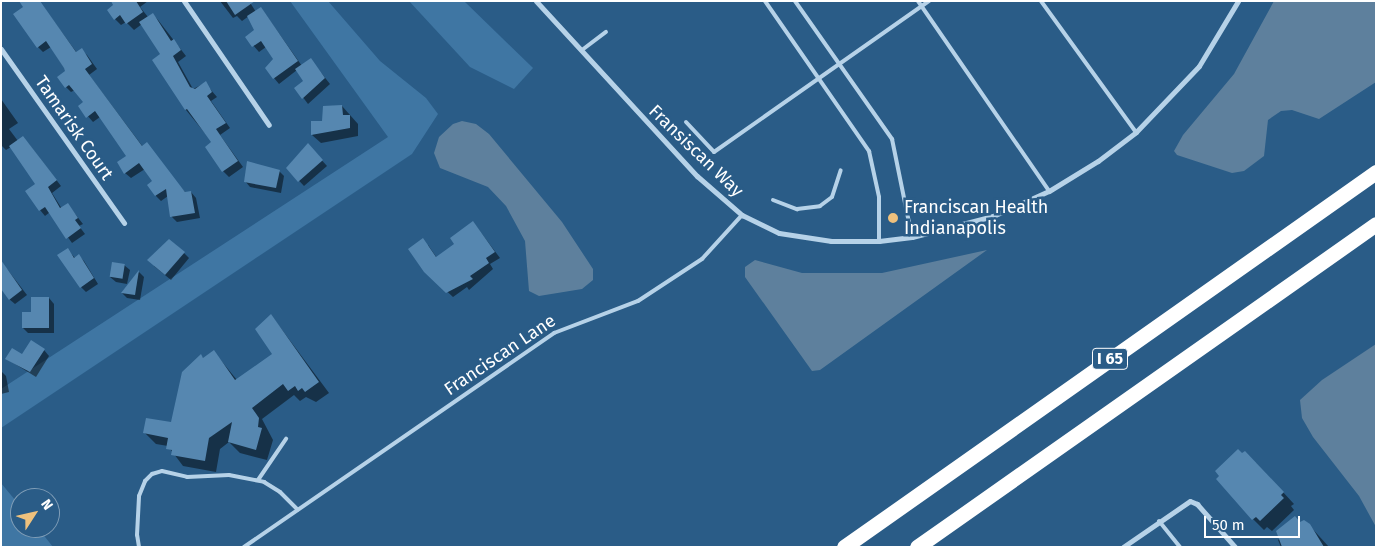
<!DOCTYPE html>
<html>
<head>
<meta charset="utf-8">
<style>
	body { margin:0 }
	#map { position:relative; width:1377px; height:548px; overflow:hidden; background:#2a5c87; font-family:"Fira Sans",sans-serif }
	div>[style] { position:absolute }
	.green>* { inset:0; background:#3f76a3 }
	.water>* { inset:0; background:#5e809d }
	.shadow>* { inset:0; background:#0007 }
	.building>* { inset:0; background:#5687b0; transform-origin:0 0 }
	.lane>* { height:4px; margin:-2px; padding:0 2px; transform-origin:2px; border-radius:2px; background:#b6d2e8 }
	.street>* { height:5px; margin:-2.5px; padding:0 2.5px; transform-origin:2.5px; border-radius:2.5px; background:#b6d2e8 }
	.highway>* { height:15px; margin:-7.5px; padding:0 7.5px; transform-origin:7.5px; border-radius:7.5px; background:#fff }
	.dots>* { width:14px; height:14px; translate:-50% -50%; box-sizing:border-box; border:2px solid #2a5c87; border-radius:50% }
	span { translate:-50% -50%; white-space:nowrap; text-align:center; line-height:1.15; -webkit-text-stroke:5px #2a5c87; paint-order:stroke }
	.shield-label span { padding:1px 4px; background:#2a5c87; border:1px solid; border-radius:4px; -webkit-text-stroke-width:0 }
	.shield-label { font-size:16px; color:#fff; font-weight:700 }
	.street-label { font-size:18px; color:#fff }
	.poi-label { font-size:18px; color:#fff }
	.left { translate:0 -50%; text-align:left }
	.frame { position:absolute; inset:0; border:2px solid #fff; pointer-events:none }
	.north { position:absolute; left:10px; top:488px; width:50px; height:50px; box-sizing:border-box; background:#2a5c87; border:1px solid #7f9db7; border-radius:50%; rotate:55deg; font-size:14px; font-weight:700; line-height:20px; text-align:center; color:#fff }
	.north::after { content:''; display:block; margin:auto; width:18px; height:22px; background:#eec17d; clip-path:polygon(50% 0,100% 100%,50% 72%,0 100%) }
	.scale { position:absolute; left:1204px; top:516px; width:96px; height:22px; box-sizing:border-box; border:2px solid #fff; border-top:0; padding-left:6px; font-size:15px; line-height:18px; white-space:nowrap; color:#fff; -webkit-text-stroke:4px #2a5c87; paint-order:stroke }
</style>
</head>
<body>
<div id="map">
	<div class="green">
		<div style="clip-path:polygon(290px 1px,328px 1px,380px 61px,426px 98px,438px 114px,412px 154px,1px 428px,1px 389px,388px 137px)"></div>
		<div style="clip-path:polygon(409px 1px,464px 1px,533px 68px,514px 89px,470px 67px)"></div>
		<div style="clip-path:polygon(1px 483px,20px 506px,20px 528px,38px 528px,53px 547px,1px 547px)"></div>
	</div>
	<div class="water">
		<div style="clip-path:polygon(1274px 1px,1376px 1px,1376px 82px,1319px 119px,1292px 110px,1281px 111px,1268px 120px,1264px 156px,1244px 171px,1232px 173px,1177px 155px,1174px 151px,1183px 135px,1234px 74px)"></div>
		<div style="clip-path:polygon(462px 121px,476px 124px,489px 134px,562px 222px,593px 269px,593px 280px,582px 289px,539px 296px,529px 291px,525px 241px,506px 206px,488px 187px,440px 168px,434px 153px,439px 137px,453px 124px)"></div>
		<div style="clip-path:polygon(987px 250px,820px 370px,812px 371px,745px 277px,745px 267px,755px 260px,802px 273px,882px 273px)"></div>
		<div style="clip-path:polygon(1376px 344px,1376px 527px,1359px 496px,1313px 437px,1302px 418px,1300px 400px,1322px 380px)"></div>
	</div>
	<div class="shadow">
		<div style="clip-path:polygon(39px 1px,77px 53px,81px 50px,87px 55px,97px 69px,89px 75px,143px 147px,186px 193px,191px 192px,196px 198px,200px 218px,177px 222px,172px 217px,168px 196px,161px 201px,156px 196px,148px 185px,154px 181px,145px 169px,131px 178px,125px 173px,118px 163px,128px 156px,100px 117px,93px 122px,79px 106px,84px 102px,75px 90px,71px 92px,66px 87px,67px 72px,51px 47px,43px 52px,38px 47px)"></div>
		<div style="clip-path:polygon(118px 1px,148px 1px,140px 7px,148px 17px,152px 14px,158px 20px,186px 56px,178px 62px,193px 89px,205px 83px,217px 97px,211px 101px,230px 128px,220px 135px,243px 167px,229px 177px,223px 171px,206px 147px,213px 143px,186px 110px,162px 54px,142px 24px,134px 30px,126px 22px,121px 25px,115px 19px)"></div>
		<div style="clip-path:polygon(220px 1px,249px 1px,256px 12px,261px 8px,302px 66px,311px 60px,330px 84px,308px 104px,296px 88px,305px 82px,297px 70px,279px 84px,274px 78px,274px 59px,266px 47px,259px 52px,246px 37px,256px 30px,249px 16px,242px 21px,237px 16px,233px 18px)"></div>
		<div style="clip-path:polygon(1px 99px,18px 123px,9px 129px,18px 141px,28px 143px,61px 186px,52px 193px,62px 209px,68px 205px,83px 224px,79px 226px,85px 234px,72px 243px,50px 212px,45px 216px,40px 210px,37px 184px,11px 147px,6px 150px,1px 145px)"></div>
		<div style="clip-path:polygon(342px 106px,358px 124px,358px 136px,321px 143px,312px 135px)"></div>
		<div style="clip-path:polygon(308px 145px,327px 166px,304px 186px,287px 168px)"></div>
		<div style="clip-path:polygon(279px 171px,284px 176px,281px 193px,250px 187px,245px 181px)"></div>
		<div style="clip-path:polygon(473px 222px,500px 258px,490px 264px,493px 269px,469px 290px,467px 287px,453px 297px,425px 271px,428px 245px,437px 258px,456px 244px)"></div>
		<div style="clip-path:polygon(68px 250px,75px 258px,79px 256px,84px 261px,98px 284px,86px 292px,81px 287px)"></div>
		<div style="clip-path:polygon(184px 253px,189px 258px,171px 280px,154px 266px)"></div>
		<div style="clip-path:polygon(124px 265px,130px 270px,127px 284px,116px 282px,110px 277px)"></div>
		<div style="clip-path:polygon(7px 269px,27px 295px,15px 304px,9px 299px)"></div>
		<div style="clip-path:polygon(139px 272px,144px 277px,140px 300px,127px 298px,122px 293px)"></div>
		<div style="clip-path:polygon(49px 298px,54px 304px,54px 333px,28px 333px,23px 328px)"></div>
		<div style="clip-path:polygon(271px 315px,329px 393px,316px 402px,306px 397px,300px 401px,294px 395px,262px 419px,273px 440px,267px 460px,240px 453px,229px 442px,220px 449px,216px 472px,183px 466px,168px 446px,156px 444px,145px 433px,172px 424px,201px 356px,204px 359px,214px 352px,237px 380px,274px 354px)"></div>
		<div style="clip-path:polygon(44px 350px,49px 356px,36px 377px,7px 359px)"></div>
		<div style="clip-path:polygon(1px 371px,6px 376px,9px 392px,1px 394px)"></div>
		<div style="clip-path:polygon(1256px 463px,1294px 504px,1291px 506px,1294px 510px,1272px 531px,1267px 527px,1264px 530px,1253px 519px)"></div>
		<div style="clip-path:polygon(1301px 523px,1309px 525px,1329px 547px,1281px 547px,1278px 540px)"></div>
	</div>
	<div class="building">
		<div style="clip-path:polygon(19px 1px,40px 1px,76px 52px,82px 48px,92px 64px,85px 69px,142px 146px,147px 142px,185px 192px,191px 191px,195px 213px,170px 217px,166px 189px,155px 196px,147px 185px,152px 181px,139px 163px,124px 174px,117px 162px,126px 156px,95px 111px,86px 118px,78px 106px,83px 102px,69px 85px,65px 88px,57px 77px,65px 71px,64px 68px,46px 41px,37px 48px,13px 14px,23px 7px)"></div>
		<div style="clip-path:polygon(111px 1px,136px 1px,143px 12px,126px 24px,120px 15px,114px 20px,107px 10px,113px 5px)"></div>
		<div style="clip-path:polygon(226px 1px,255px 1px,235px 15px)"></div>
		<div style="clip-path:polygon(261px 7px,298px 61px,273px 79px,265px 68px,273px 59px,261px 41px,252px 47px,245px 37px,254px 30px,247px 16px)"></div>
		<div style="clip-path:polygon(153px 13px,171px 41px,174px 39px,181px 50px,173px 56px,190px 87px,195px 89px,206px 81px,212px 92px,207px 96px,226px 123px,216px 129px,238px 161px,222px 172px,205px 147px,211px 142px,187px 109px,185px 110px,152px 60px,160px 54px,139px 22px)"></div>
		<div style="clip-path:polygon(311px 58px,325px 78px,302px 99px,294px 88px,303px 81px,295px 69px)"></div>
		<div style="clip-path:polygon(342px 105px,343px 115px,350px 115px,350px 128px,311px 135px,311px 121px,322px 121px,323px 106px)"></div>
		<div style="clip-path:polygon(23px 136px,57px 180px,48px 187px,60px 208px,68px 203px,78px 218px,75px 220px,81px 228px,66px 239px,45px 207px,39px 211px,25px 191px,35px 184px,9px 146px)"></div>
		<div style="clip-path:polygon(308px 143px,323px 160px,298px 182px,286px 168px)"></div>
		<div style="clip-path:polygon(247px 161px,280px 170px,276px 188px,244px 182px)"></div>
		<div style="clip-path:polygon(473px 221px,495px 252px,486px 258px,489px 263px,470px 276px,473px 279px,446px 293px,424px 272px,408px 249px,423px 238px,436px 257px,454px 244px,450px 238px)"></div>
		<div style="clip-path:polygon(169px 239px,185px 252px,165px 275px,147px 260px)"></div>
		<div style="clip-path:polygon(68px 248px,74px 258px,79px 254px,94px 278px,80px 288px,57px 255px)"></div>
		<div style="clip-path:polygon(1px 260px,22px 290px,9px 300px,1px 289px)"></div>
		<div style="left:112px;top:262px;width:13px;height:15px;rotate:9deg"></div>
		<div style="clip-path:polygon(139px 270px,135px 295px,121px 293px)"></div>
		<div style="clip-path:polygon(31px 297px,49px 297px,49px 328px,22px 328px,22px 312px,31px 312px)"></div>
		<div style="clip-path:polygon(271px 314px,319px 382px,305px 392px,302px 388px,298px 391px,295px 386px,288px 391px,283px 384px,252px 408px,259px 418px,258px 427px,262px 428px,256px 450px,228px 442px,232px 422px,209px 438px,205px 461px,171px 455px,172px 450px,166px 449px,168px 438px,143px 433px,146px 418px,171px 422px,182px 372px,201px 354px,203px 358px,214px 350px,235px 380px,272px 354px,255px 329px)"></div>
		<div style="clip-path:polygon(31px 340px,45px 349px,30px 372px,5px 359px,12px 348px,22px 354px)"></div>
		<div style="clip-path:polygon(1238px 449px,1242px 453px,1245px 451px,1284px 492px,1281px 495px,1284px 498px,1260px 521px,1256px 517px,1252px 520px,1216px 479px,1219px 476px,1215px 471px)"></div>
		<div style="clip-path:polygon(1295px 516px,1300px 522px,1304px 520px,1310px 524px,1324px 547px,1282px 547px,1276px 531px)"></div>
	</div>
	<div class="lane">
		<div style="left:765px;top:1px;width:183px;rotate:55.3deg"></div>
		<div style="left:869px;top:151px;width:47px;rotate:77.7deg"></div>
		<div style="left:879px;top:197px;width:44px;rotate:90deg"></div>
		<div style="left:795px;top:1px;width:169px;rotate:54.9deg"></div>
		<div style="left:892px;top:139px;width:100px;rotate:78.5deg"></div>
		<div style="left:918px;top:1px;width:231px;rotate:55.4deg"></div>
		<div style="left:1041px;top:1px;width:162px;rotate:54.1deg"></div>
		<div style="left:582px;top:50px;width:30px;rotate:-37deg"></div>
		<div style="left:686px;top:122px;width:41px;rotate:47deg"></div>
		<div style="left:714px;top:152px;width:263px;rotate:-35.1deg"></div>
		<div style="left:773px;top:200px;width:26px;rotate:21deg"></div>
		<div style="left:797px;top:209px;width:23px;rotate:-7deg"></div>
		<div style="left:820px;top:206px;width:15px;rotate:-37deg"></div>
		<div style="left:832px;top:197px;width:28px;rotate:-72deg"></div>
		<div style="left:258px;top:480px;width:50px;rotate:-55.7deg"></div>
		<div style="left:1159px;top:521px;width:33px;rotate:51deg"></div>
		<div style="left:139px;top:547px;width:12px;rotate:-99deg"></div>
		<div style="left:137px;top:535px;width:39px;rotate:-87deg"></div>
		<div style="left:139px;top:496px;width:16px;rotate:-68deg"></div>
		<div style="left:145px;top:481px;width:10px;rotate:-45deg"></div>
		<div style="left:152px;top:474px;width:10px;rotate:-17deg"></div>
		<div style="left:162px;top:471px;width:26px;rotate:13deg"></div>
		<div style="left:187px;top:477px;width:42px;rotate:-2.7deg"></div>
		<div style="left:229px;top:475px;width:36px;rotate:11deg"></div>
		<div style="left:264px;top:482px;width:19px;rotate:32deg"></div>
		<div style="left:280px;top:492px;width:25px;rotate:45deg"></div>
		<div style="left:244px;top:547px;width:377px;rotate:-34.6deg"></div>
		<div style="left:554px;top:333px;width:90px;rotate:-20.9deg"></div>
		<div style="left:638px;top:301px;width:77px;rotate:-33.3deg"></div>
		<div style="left:702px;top:259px;width:59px;rotate:-47.7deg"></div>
	</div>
	<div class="street">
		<div style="left:184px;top:1px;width:150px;rotate:55.6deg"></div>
		<div style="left:536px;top:1px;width:238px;rotate:47.4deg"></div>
		<div style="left:697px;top:176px;width:60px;rotate:40.9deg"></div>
		<div style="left:742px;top:215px;width:41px;rotate:25.9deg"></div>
		<div style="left:779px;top:233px;width:53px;rotate:8.7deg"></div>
		<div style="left:831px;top:241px;width:48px"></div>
		<div style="left:879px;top:241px;width:33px;rotate:-7deg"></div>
		<div style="left:912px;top:237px;width:84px;rotate:-14.5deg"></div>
		<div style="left:993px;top:216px;width:61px;rotate:-24.1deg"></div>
		<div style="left:1049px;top:191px;width:57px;rotate:-31.5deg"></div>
		<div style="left:1098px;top:161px;width:48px;rotate:-37.3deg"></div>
		<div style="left:1136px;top:132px;width:91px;rotate:-46.3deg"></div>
		<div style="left:1199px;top:66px;width:76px;rotate:-59deg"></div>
		<div style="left:1px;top:49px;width:213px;rotate:54.7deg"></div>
		<div style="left:1123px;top:547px;width:81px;rotate:-34.5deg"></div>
		<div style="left:1190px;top:501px;width:8px;rotate:23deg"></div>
		<div style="left:1197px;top:504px;width:57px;rotate:48.5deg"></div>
	</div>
	<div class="highway">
		<div style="left:844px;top:547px;width:651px;rotate:-35.18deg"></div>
		<div style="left:917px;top:547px;width:561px;rotate:-35.13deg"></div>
	</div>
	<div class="dots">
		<div style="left:893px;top:218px;background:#eec17d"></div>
	</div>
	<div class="shield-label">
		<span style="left:1110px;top:359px">I 65</span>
	</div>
	<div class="street-label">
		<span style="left:74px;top:128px;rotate:55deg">Tamarisk Court</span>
		<span style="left:696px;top:151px;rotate:44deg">Fransiscan Way</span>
		<span style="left:500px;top:355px;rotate:-34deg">Franciscan Lane</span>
	</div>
	<div class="poi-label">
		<span class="left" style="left:904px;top:218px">Franciscan Health<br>Indianapolis</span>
	</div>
	<div class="frame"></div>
	<div class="north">N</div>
	<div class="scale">50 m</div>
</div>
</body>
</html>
